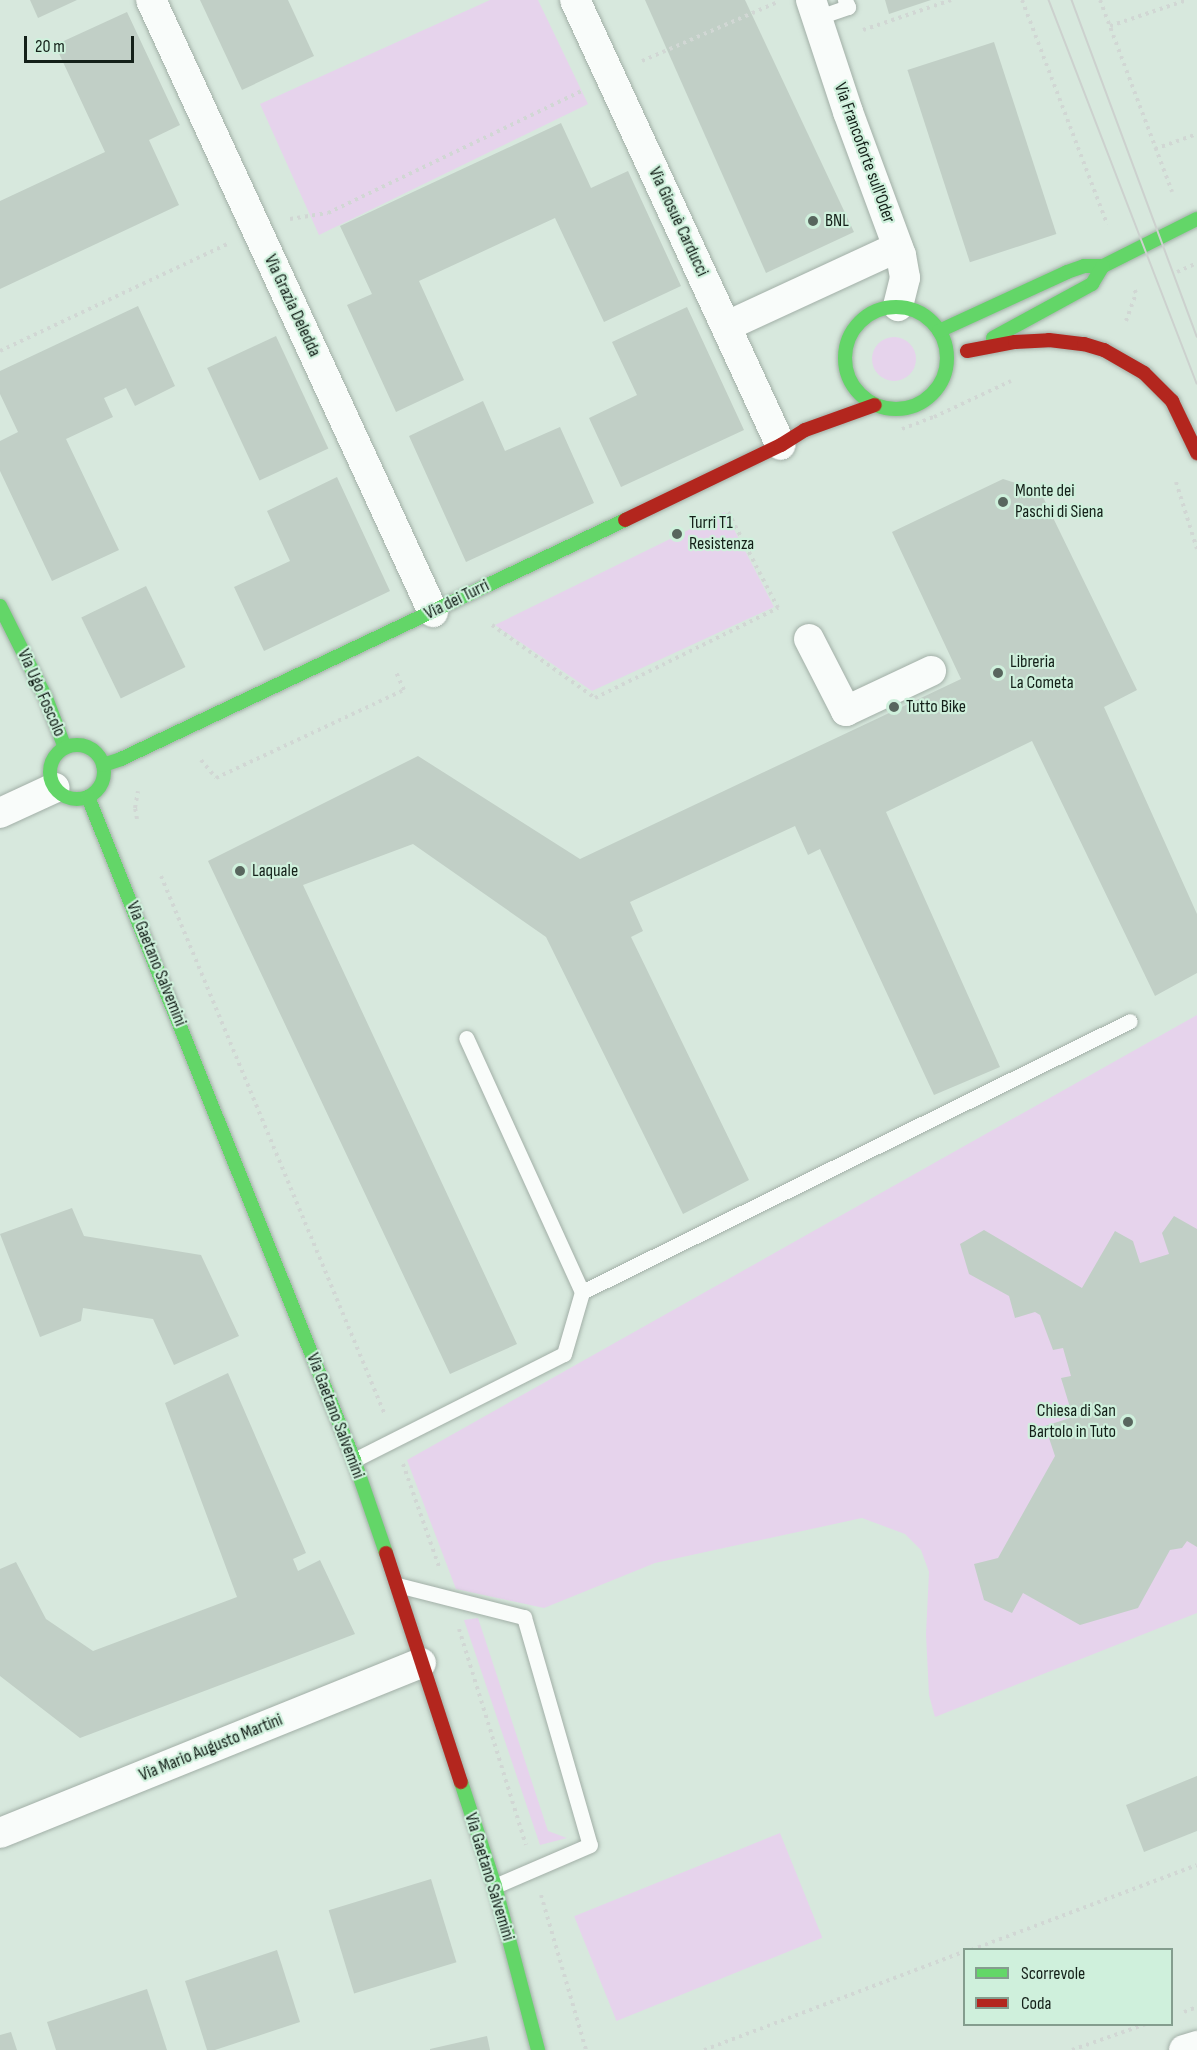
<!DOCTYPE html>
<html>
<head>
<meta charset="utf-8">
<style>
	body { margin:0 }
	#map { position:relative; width:1197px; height:2050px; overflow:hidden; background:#d7e8dd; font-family:"Sofia Sans Condensed",sans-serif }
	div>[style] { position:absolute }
	.green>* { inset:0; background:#e6d3ec; transform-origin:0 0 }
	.round { border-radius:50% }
	.building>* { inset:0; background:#c1cfc6; transform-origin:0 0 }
	.path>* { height:4px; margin-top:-2px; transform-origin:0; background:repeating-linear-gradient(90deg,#d1d7d4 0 3px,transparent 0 7.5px) }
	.roads { filter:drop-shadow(0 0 2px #a2afa7) drop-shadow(0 0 2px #a2afa7) }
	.lane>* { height:15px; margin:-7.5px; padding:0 7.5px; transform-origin:7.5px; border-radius:7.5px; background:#f9fcfa }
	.street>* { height:30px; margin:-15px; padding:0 15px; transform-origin:15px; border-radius:15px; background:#f9fcfa }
	.fast>* { height:14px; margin:-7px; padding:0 7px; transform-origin:7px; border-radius:7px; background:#63d668 }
	.fast>.ring { margin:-7px; padding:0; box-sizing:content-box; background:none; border:14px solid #63d668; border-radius:50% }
	.jam>* { height:14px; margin:-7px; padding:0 7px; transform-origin:7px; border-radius:7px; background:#b3261e }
	.tram>* { height:1.5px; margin:-0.75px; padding:0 0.75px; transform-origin:0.75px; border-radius:0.75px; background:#ccd1ce }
	.dots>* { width:16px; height:16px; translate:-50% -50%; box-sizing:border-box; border:3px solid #cff0dc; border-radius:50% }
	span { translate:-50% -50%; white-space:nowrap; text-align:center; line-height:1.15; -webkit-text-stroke:4.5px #cff0dc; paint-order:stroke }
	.street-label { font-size:18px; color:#142019 }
	.poi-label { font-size:18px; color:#142019 }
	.left { translate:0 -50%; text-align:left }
	.right { translate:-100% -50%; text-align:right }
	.legend { position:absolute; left:963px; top:1948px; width:210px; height:78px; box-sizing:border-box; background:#cff0dc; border:2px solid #849d8e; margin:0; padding:8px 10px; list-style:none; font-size:18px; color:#142019 }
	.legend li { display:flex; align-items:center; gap:12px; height:30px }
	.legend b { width:30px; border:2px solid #849d8e }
	.scale { position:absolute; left:24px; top:36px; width:110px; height:27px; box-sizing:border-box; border:3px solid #142019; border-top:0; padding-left:8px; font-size:18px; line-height:21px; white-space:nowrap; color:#142019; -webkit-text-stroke:4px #cff0dc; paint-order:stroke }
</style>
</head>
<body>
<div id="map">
	<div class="green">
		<div style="clip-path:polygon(490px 0,538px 0,588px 104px,319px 235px,260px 104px)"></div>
		<div class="round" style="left:872px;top:337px;width:44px;height:44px"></div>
		<div style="clip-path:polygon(725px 512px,774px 607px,592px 691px,495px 625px)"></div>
		<div style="clip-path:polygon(1197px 1015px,1197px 1613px,935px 1717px,929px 1695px,926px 1634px,929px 1572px,921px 1550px,905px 1534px,862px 1518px,655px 1563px,544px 1608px,456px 1589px,407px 1460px)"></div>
		<div style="clip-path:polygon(478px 1618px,548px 1831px,567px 1838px,540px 1845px,464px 1620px)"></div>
		<div style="left:780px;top:1833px;width:113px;height:222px;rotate:68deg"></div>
	</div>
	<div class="building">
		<div style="clip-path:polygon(30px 0,77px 0,38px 18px)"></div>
		<div style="clip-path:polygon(200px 0,288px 0,314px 56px,242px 90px)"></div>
		<div style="clip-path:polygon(645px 0,745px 0,854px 232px,766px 273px)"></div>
		<div style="clip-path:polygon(885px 0,931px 0,889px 14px)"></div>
		<div style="clip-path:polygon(127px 12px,180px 125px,149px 140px,179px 205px,0 289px,0 201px,105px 152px,55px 45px)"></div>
		<div style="left:994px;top:42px;width:202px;height:91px;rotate:72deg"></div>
		<div style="clip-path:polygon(561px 123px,591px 188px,628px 171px,681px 286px,604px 322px,555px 218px,419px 281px,464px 380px,396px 412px,347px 305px,372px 294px,340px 226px)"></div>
		<div style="clip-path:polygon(138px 306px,175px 386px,135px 406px,126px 388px,104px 398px,113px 417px,66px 439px,119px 550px,52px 581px,0 471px,0 441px,18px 432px,0 394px,0 371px)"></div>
		<div style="clip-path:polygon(687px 307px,744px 430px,621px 487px,589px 418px,637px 395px,612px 342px)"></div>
		<div style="left:276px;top:336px;width:124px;height:76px;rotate:65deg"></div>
		<div style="clip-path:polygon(483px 401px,505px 451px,560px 427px,594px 503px,466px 562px,409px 436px)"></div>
		<div style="clip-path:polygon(337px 477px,390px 591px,264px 651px,234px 587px,290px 561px,267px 511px)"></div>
		<div style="clip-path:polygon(1003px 479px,1040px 491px,1137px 690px,1104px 707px,1197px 914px,1197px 973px,1155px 996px,1032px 741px,886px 812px,1000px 1067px,934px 1095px,820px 849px,808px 855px,795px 826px,630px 902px,643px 931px,631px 937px,749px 1180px,683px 1214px,546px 937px,413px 844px,303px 885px,517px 1344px,450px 1374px,208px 861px,418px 756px,580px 859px,961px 679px,892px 532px)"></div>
		<div style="left:146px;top:586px;width:90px;height:72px;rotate:64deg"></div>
		<div style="clip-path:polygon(72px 1208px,84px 1236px,201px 1255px,239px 1336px,174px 1365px,153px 1319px,83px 1308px,81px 1321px,40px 1337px,0 1234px)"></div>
		<div style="clip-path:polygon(1174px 1216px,1197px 1229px,1197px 1547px,1187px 1541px,1182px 1548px,1170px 1550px,1138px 1608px,1080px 1625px,1023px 1593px,1012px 1613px,984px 1600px,974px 1564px,998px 1558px,1055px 1456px,1045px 1426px,1073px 1417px,1061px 1378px,1071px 1376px,1063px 1348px,1053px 1350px,1040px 1315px,1035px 1312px,1015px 1318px,1009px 1296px,969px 1274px,960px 1244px,984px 1230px,1082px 1288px,1115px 1231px,1133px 1241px,1140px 1263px,1169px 1254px,1162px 1233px)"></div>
		<div style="clip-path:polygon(228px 1373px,306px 1553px,293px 1559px,298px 1571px,320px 1560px,355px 1634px,80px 1738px,0 1676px,0 1569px,16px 1562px,46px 1619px,93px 1651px,237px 1597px,165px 1403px)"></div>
		<div style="clip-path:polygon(1197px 1776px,1197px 1831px,1144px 1852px,1126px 1805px)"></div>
		<div style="left:431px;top:1879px;width:87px;height:107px;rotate:73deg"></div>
		<div style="clip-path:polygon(277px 1950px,300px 2022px,215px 2050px,207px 2050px,185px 1981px)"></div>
		<div style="clip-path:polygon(147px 1989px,167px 2050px,56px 2050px,47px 2022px)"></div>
		<div style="clip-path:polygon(11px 2032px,17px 2050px,0 2050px,0 2035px)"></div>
		<div style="clip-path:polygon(487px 2036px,490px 2050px,430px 2050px,430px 2049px)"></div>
	</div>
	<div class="path">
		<div style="left:1022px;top:0;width:240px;rotate:69.2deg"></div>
		<div style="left:1100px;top:0;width:205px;rotate:69.4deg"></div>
		<div style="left:1110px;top:26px;width:81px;rotate:-18.7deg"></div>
		<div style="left:863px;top:30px;width:93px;rotate:-18.8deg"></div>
		<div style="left:642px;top:61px;width:148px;rotate:-23.5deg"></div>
		<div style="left:1155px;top:149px;width:45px;rotate:-19.7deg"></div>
		<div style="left:290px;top:219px;width:38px;rotate:-9deg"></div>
		<div style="left:328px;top:213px;width:281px;rotate:-25.7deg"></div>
		<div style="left:1177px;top:272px;width:22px;rotate:-24deg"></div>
		<div style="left:1126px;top:321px;width:30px;rotate:-70deg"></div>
		<div style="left:1136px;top:293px;width:4px;rotate:-117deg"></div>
		<div style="left:0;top:351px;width:251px;rotate:-25.2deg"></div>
		<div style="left:902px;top:429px;width:34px;rotate:-21deg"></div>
		<div style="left:934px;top:417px;width:85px;rotate:-25.1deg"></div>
		<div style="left:1176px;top:482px;width:70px;rotate:72.6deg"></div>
		<div style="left:492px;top:625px;width:126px;rotate:35.3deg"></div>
		<div style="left:595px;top:698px;width:204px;rotate:-26.2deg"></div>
		<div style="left:778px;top:608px;width:110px;rotate:-117.5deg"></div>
		<div style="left:201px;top:760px;width:23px;rotate:50deg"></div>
		<div style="left:216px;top:778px;width:208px;rotate:-25.1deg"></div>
		<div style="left:404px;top:690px;width:22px;rotate:-114deg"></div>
		<div style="left:137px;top:819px;width:11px;rotate:-100deg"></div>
		<div style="left:135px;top:808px;width:17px;rotate:-80deg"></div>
		<div style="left:161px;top:876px;width:584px;rotate:67.43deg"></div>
		<div style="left:403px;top:1464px;width:109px;rotate:70.7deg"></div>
		<div style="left:459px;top:1629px;width:226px;rotate:72.8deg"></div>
		<div style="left:541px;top:1895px;width:161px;rotate:73.8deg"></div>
		<div style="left:971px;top:1950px;width:241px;rotate:-20.6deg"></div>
		<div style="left:1184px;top:2012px;width:14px;rotate:-21deg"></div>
		<div style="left:704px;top:2050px;width:278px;rotate:-20.7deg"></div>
		<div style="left:1072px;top:2050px;width:78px;rotate:-19.4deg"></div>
	</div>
	<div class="roads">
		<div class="lane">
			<div style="left:816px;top:18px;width:34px;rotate:-19deg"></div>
			<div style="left:848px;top:7px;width:8px;rotate:-113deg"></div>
			<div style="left:582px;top:1292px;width:611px;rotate:-26.31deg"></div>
			<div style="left:354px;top:1460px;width:235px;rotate:-26.8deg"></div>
			<div style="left:564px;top:1354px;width:65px;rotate:-73.8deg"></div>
			<div style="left:582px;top:1292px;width:279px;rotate:-114.5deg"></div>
			<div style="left:398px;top:1585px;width:130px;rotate:14.3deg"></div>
			<div style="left:524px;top:1617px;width:237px;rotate:73.9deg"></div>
			<div style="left:590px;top:1845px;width:103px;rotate:156.7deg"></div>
		</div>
		<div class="street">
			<div style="left:151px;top:0;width:674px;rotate:65.26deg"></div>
			<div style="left:575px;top:0;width:490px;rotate:65.2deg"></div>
			<div style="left:811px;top:0;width:118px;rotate:71.7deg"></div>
			<div style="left:848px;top:112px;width:153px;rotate:69.7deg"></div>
			<div style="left:901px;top:255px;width:23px;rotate:80deg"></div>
			<div style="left:905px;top:278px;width:29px;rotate:104deg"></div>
			<div style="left:727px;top:326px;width:188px;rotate:-24.8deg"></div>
			<div style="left:809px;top:639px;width:81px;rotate:62.8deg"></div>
			<div style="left:846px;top:711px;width:94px;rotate:-25.2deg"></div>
			<div style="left:0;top:813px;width:60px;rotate:-24.8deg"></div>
			<div style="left:0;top:1833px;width:454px;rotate:-22deg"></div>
			<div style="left:1184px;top:2050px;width:14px;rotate:-17deg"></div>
		</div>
		<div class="fast">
			<div class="ring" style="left:845px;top:307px;width:88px;height:88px"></div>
			<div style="left:939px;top:331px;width:141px;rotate:-24.7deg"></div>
			<div style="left:1067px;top:272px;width:18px;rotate:-19deg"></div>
			<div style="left:1084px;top:266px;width:19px"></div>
			<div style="left:1103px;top:266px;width:105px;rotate:-26.6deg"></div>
			<div style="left:993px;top:338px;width:113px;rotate:-28.6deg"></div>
			<div style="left:1092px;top:284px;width:21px;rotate:-59deg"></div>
			<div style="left:0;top:606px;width:103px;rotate:63.4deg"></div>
			<div style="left:46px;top:698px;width:53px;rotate:69.2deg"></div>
			<div class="ring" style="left:50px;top:745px;width:40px;height:40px"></div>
			<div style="left:103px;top:765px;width:19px;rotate:-18deg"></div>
			<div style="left:121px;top:759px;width:558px;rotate:-25.37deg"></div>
			<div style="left:88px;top:797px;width:714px;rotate:68.14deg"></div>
			<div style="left:354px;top:1460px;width:98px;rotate:71deg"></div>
			<div style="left:461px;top:1782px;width:109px;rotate:71.9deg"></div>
			<div style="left:495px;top:1886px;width:170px;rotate:75.3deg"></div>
		</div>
		<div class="jam">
			<div style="left:967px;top:351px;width:49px;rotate:-10.6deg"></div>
			<div style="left:1015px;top:342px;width:34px;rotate:-3deg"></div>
			<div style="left:1049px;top:340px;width:35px;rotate:7deg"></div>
			<div style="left:1084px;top:344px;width:21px;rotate:17deg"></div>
			<div style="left:1104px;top:350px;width:46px;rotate:29.9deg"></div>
			<div style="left:1144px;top:373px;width:40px;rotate:45deg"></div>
			<div style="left:1172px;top:401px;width:58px;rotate:64.3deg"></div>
			<div style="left:625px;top:520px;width:173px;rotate:-25.7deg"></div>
			<div style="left:781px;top:445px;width:28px;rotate:-32deg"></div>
			<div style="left:805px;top:430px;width:74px;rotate:-19.7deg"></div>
			<div style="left:386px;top:1553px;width:241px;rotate:71.9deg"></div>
		</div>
	</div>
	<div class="tram">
		<div style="left:1049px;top:0;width:411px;rotate:68.9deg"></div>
		<div style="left:1072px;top:0;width:359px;rotate:69.6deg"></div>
	</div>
	<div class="dots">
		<div style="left:813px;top:221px;background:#58665e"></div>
		<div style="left:1003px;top:502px;background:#58665e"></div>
		<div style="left:677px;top:534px;background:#58665e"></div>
		<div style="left:998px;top:673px;background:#58665e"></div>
		<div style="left:894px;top:707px;background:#58665e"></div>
		<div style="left:240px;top:871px;background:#58665e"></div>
		<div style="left:1128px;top:1422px;background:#58665e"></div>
	</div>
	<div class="street-label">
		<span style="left:864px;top:153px;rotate:70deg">Via Francoforte sull'Oder</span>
		<span style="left:678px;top:222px;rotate:65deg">Via Giosuè Carducci</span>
		<span style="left:292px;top:306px;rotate:65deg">Via Grazia Deledda</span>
		<span style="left:457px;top:600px;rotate:-26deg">Via dei Turri</span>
		<span style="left:41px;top:693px;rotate:66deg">Via Ugo Foscolo</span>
		<span style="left:156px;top:964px;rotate:68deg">Via Gaetano Salvemini</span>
		<span style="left:335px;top:1416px;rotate:69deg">Via Gaetano Salvemini</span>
		<span style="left:211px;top:1748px;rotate:-22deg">Via Mario Augusto Martini</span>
		<span style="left:489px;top:1877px;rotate:73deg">Via Gaetano Salvemini</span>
	</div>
	<div class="poi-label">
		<span class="left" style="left:825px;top:221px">BNL</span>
		<span class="left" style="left:1015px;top:502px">Monte dei<br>Paschi di Siena</span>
		<span class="left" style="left:689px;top:534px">Turri T1<br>Resistenza</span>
		<span class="left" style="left:1010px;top:673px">Libreria<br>La Cometa</span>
		<span class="left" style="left:906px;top:707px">Tutto Bike</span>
		<span class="left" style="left:252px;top:871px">Laquale</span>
		<span class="right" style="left:1116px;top:1422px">Chiesa di San<br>Bartolo in Tuto</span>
	</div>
	<ul class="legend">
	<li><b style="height:8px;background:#63d668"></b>Scorrevole</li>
	<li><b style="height:8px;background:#b3261e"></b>Coda</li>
	</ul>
	<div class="scale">20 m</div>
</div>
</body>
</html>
